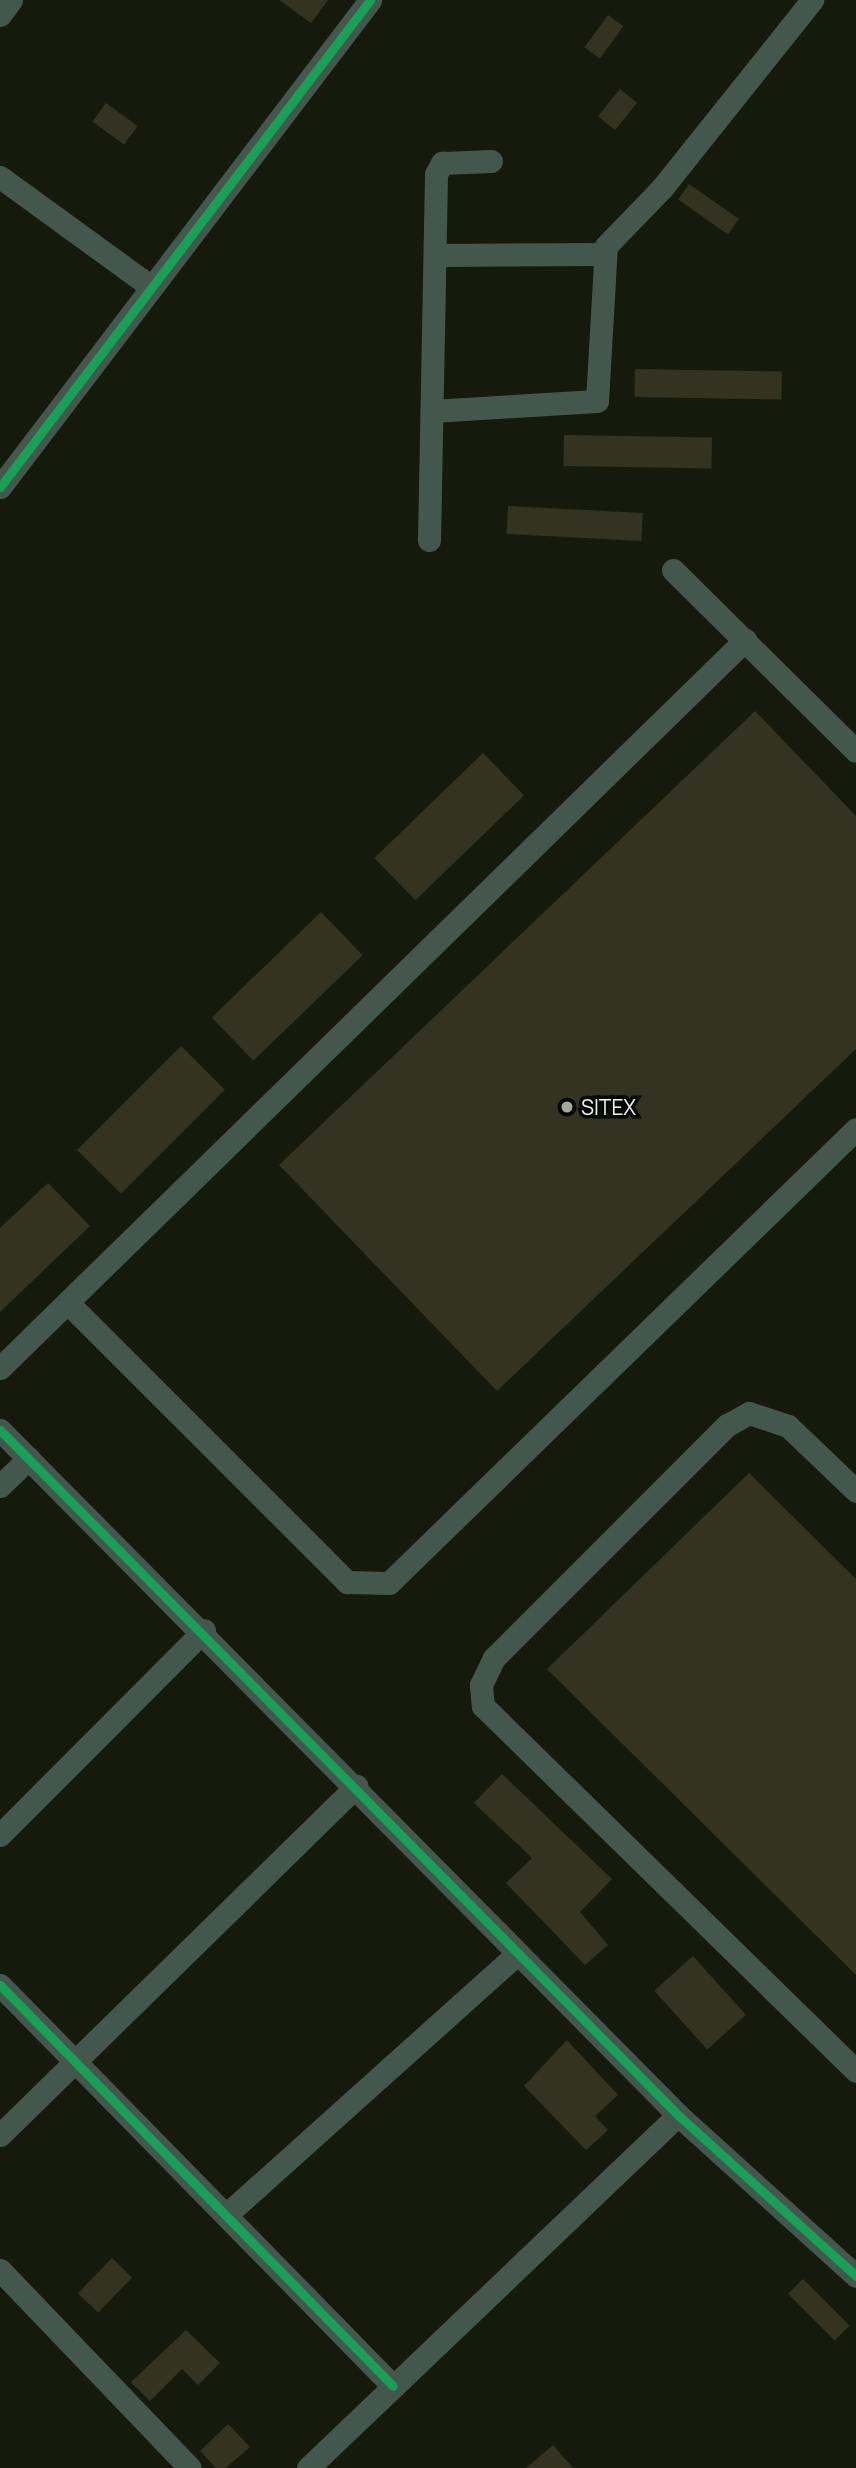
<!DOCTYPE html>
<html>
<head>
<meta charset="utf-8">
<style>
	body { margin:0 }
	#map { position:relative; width:856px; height:2468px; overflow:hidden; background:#151a0d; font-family:Manrope,sans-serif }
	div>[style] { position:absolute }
	.building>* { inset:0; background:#343321; transform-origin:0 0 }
	.minor>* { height:23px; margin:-11.5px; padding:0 11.5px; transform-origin:11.5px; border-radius:11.5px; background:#43574c }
	.cycleway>* { height:9px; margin:-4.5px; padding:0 4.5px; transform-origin:4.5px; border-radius:4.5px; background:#1a9f57 }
	.dots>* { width:19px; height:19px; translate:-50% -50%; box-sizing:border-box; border:4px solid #050702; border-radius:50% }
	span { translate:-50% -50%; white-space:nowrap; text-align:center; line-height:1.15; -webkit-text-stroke:7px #050702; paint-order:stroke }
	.poi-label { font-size:21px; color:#f0f7e8 }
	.left { translate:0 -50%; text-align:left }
</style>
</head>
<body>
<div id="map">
	<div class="building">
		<div style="clip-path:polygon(279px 0,328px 0,311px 23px)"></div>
		<div style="left:608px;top:15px;width:19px;height:40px;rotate:36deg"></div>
		<div style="left:620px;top:89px;width:22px;height:35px;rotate:39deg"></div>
		<div style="left:106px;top:103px;width:39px;height:23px;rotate:36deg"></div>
		<div style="left:689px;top:184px;width:61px;height:19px;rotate:35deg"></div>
		<div style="left:635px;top:369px;width:147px;height:28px;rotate:1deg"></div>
		<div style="left:564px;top:435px;width:148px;height:31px;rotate:1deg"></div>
		<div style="left:508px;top:506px;width:135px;height:28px;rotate:3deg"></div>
		<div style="clip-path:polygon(755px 711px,856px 816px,856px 1049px,497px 1391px,279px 1165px)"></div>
		<div style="left:483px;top:753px;width:59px;height:151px;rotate:46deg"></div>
		<div style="left:321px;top:912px;width:60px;height:152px;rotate:46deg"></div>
		<div style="left:181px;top:1046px;width:62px;height:147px;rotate:45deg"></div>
		<div style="clip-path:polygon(48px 1183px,90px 1226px,0 1312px,0 1228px)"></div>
		<div style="clip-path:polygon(749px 1473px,856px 1579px,856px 1975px,547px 1669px)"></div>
		<div style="clip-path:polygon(502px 1774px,612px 1879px,580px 1912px,608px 1945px,585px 1965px,506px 1883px,532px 1858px,474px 1803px)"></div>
		<div style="left:693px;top:1956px;width:79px;height:52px;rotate:48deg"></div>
		<div style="clip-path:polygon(567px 2040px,618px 2095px,595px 2116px,608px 2130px,586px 2150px,524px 2086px)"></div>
		<div style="left:112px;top:2258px;width:28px;height:49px;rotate:44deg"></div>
		<div style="left:803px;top:2279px;width:66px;height:21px;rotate:45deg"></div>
		<div style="clip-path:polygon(186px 2330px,220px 2363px,198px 2385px,182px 2369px,150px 2401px,131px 2382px)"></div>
		<div style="clip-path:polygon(228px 2424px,250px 2447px,226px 2468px,216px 2468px,200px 2451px)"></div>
		<div style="clip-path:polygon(553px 2445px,573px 2468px,526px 2468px)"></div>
	</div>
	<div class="minor">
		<div style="left:0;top:15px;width:19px;rotate:-54deg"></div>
		<div style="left:0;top:177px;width:185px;rotate:36deg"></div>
		<div style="left:435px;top:255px;width:169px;rotate:-0.3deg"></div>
		<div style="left:432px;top:411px;width:165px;rotate:-3.5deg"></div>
		<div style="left:597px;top:401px;width:155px;rotate:-86.7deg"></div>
		<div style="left:606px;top:246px;width:81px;rotate:-46deg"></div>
		<div style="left:662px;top:188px;width:241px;rotate:-51.4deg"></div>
		<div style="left:0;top:487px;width:612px;rotate:-52.77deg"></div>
		<div style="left:429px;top:540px;width:366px;rotate:-88.9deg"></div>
		<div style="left:436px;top:174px;width:13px;rotate:-61deg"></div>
		<div style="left:442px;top:163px;width:49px;rotate:-2.3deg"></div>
		<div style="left:673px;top:570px;width:257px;rotate:44.7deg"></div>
		<div style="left:68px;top:1303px;width:395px;rotate:45deg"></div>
		<div style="left:347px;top:1582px;width:42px;rotate:1.4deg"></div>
		<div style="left:389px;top:1583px;width:651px;rotate:-44.19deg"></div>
		<div style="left:0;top:1368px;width:1042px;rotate:-44.34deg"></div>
		<div style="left:0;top:1430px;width:964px;rotate:45.29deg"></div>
		<div style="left:678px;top:2115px;width:240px;rotate:42.1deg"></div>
		<div style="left:0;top:1486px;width:40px;rotate:-44deg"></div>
		<div style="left:856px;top:1491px;width:94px;rotate:-136.3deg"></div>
		<div style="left:788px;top:1426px;width:41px;rotate:-161.6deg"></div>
		<div style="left:749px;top:1413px;width:25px;rotate:151deg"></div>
		<div style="left:727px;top:1425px;width:330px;rotate:135deg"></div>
		<div style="left:494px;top:1658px;width:30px;rotate:116deg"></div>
		<div style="left:481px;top:1685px;width:21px;rotate:85deg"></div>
		<div style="left:483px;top:1706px;width:522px;rotate:44.38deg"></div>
		<div style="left:0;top:1835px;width:289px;rotate:-45.1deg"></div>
		<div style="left:0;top:1985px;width:561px;rotate:45.58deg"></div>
		<div style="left:0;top:2135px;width:499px;rotate:-44.4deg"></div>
		<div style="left:226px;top:2215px;width:392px;rotate:-41.9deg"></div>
		<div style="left:0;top:2270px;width:274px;rotate:46.2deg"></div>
		<div style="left:308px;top:2468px;width:511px;rotate:-43.65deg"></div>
	</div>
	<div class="cycleway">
		<div style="left:0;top:487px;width:612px;rotate:-52.77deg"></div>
		<div style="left:0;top:1430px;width:964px;rotate:45.29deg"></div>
		<div style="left:678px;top:2115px;width:240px;rotate:42.1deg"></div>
		<div style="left:0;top:1985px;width:561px;rotate:45.58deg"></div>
	</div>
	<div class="dots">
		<div style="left:567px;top:1107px;background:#a3aa9b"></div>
	</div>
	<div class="poi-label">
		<span class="left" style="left:581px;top:1107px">SITEX</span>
	</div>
</div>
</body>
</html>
